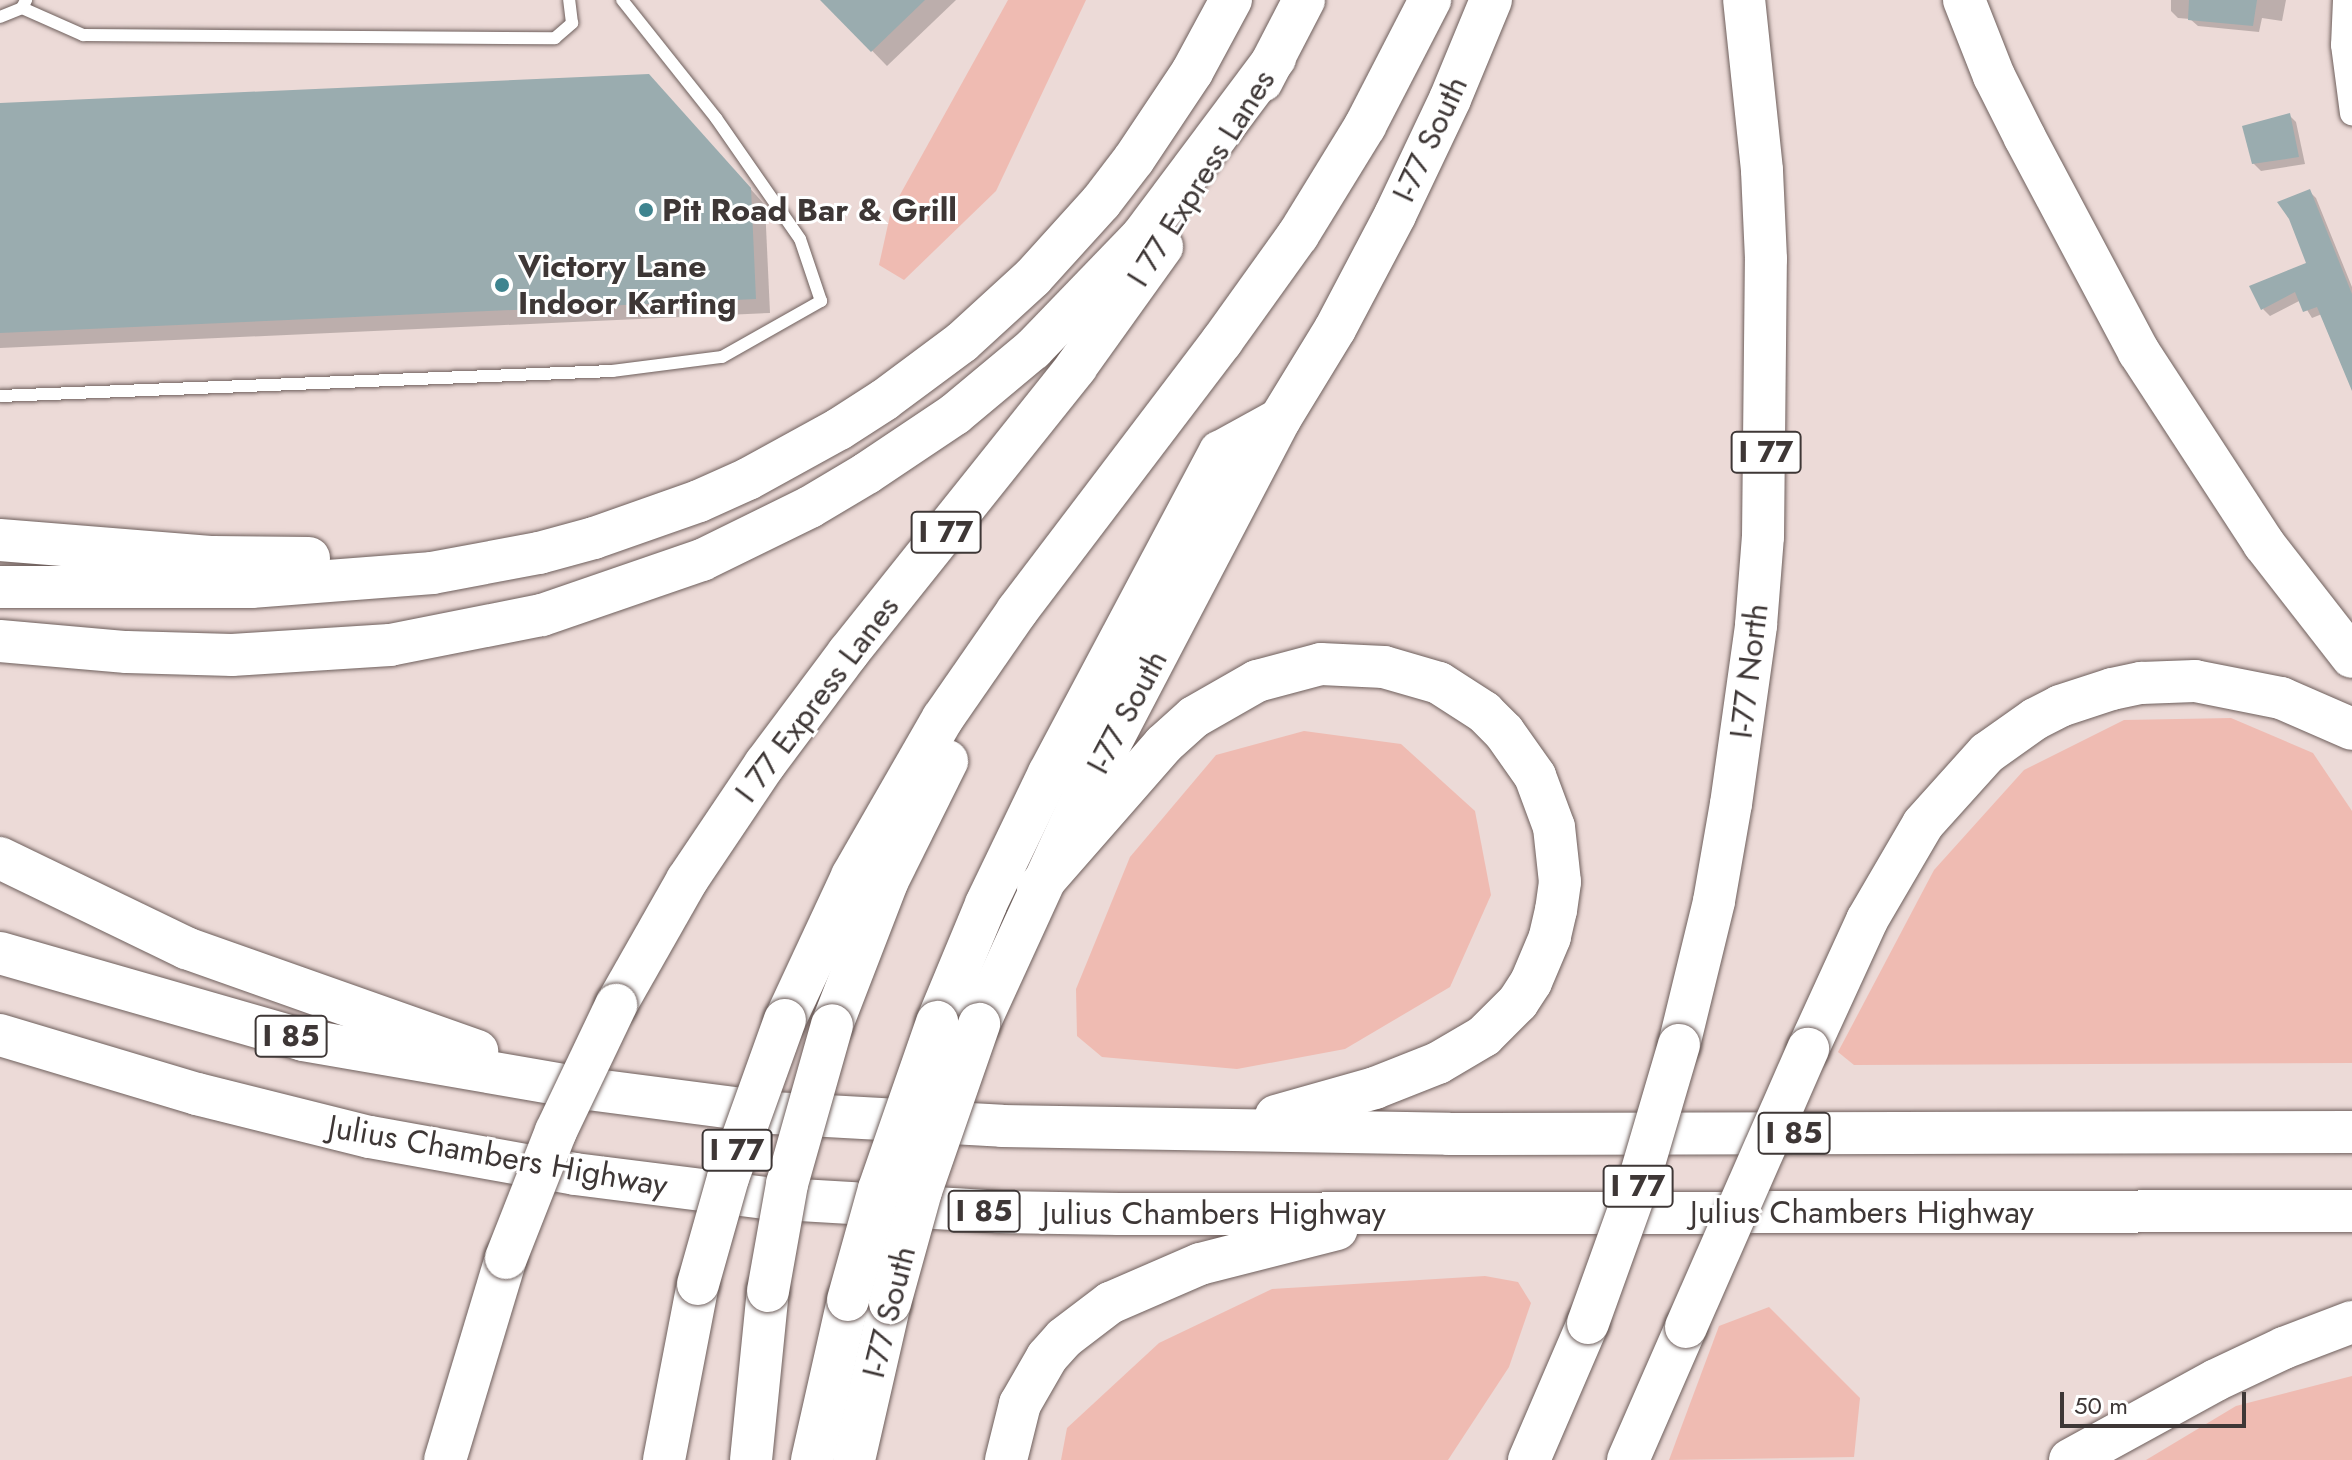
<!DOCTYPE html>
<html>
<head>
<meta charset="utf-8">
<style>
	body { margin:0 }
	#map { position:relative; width:2352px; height:1460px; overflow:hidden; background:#ecdad7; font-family:Jost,sans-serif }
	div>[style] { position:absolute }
	.green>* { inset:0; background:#efbbb2 }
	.shadow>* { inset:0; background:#0003 }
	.building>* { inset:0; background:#9aacaf }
	.roads { filter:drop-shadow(0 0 2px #6e5f5c) drop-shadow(0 0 2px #6e5f5c) }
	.service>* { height:12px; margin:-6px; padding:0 6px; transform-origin:6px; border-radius:6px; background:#fff }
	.minor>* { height:24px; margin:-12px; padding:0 12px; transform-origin:12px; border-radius:12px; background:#fff }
	.motorway>* { height:42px; margin:-21px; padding:0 21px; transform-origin:21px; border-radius:21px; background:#fff }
	.bridges { filter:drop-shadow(0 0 2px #6e5f5c) drop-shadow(0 0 2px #6e5f5c) }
	.motorway-bridge>* { height:42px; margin:-21px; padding:0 21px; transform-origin:21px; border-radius:21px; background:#fff }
	.dots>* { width:22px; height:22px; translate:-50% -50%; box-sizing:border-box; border:4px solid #fff; border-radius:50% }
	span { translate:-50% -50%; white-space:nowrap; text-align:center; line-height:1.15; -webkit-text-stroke:6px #fff; paint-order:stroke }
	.shield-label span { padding:2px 6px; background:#fff; border:2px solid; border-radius:6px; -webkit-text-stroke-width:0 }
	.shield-label { font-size:30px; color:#3e3736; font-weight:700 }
	.street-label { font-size:32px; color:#3e3736 }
	.poi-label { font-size:32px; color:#3e3736; font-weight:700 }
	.left { translate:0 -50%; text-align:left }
	.scale { position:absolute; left:2060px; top:1392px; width:186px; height:36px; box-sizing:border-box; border:4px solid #3e3736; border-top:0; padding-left:10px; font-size:24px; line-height:28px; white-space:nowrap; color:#3e3736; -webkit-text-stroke:6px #fff; paint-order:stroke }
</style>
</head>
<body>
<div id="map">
	<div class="green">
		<div style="clip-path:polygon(1008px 0,1086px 0,996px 191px,904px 280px,879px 265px,891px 211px)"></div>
		<div style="clip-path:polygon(2231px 718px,2313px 753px,2352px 811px,2352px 1063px,1854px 1065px,1838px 1052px,1934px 870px,2024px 770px,2124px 720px)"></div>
		<div style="clip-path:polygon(1304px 731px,1401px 744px,1475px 811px,1491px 895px,1450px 987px,1345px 1049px,1237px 1069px,1102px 1057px,1077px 1036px,1076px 989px,1130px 857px,1216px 755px)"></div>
		<div style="clip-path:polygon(1485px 1276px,1518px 1282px,1531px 1303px,1509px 1367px,1448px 1460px,1061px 1460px,1067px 1428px,1159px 1343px,1272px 1289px)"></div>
		<div style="clip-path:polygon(1769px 1307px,1860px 1398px,1854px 1457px,1669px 1460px,1719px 1326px)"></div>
		<div style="clip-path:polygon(2352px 1376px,2352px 1460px,2146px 1460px,2236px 1406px)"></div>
	</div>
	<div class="shadow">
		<div style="clip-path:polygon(823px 0,956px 0,887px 66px)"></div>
		<div style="clip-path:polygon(2171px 0,2286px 0,2282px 21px,2262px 18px,2259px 32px,2198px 26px,2190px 19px,2178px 18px,2171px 11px)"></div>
		<div style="clip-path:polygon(664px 92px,765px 205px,770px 313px,0 348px,0 105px)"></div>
		<div style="clip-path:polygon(2289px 115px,2296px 122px,2305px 164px,2261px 171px,2253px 163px)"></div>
		<div style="clip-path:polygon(2309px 191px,2316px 198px,2352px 287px,2352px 381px,2322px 314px,2312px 318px,2301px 300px,2270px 316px,2263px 309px,2308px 264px)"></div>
	</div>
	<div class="building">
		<div style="clip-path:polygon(820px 0,925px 0,871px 52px)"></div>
		<div style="clip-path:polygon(2189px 0,2257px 0,2253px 26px,2188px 20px)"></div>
		<div style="clip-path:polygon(649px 74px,751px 188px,756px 299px,0 333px,0 103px)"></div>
		<div style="clip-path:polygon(2290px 113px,2299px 157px,2252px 164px,2242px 126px)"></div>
		<div style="clip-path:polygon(2310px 189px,2352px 294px,2352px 391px,2317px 307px,2303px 312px,2295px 292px,2261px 310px,2249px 286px,2306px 263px,2289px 219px,2277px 202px)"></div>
	</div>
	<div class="roads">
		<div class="service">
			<div style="left:22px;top:8px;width:67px;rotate:23.9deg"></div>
			<div style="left:83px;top:35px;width:472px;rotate:0.4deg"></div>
			<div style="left:555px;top:38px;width:23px;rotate:-41deg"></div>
			<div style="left:572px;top:23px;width:23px;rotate:-97deg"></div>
			<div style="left:0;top:17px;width:24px;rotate:-22deg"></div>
			<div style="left:22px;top:8px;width:9px;rotate:-63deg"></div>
			<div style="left:0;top:396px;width:613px;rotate:-2.34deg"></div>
			<div style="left:612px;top:371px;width:111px;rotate:-7.3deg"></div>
			<div style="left:722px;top:357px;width:114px;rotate:-29.5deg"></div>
			<div style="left:821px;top:301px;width:65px;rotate:-108.7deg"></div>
			<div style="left:800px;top:239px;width:147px;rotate:-124.8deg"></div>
			<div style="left:716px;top:118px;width:151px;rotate:-128.5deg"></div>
		</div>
		<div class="minor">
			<div style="left:2345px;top:0;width:45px;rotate:92.5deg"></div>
			<div style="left:2343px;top:45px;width:69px;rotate:82.5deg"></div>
		</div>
		<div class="motorway">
			<div style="left:1964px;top:0;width:82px;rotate:68.5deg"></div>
			<div style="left:1994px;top:76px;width:69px;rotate:63.4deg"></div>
			<div style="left:2025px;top:138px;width:242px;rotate:62deg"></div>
			<div style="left:2139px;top:352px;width:229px;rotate:56.9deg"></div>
			<div style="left:2264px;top:544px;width:143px;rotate:52.1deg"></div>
			<div style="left:1262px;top:81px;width:91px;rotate:-62.6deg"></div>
			<div style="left:0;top:540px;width:214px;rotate:4.6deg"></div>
			<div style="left:213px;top:557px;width:96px;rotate:0.6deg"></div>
			<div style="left:0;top:587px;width:251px"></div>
			<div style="left:251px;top:587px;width:182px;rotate:-4.4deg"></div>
			<div style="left:432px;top:573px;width:109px;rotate:-10.6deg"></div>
			<div style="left:539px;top:553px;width:57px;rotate:-15.3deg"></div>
			<div style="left:594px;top:538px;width:111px;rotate:-19.4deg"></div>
			<div style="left:699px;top:501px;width:54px;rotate:-24.2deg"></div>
			<div style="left:748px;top:479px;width:104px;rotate:-28.8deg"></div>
			<div style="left:839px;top:429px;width:54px;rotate:-32.8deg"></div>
			<div style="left:884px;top:400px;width:97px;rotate:-36.6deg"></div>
			<div style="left:962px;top:342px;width:96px;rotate:-42.5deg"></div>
			<div style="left:1033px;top:277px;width:101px;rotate:-47.8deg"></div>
			<div style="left:1101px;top:202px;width:54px;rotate:-52.5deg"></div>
			<div style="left:1134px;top:159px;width:105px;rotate:-56.3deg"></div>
			<div style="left:1192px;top:72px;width:82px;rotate:-61.6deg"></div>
			<div style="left:0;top:641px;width:127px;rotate:5deg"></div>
			<div style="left:127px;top:652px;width:105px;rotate:1.6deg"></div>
			<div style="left:232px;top:655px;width:158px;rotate:-3.6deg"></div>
			<div style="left:390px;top:645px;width:155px;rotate:-11.2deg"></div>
			<div style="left:542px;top:615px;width:169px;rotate:-19deg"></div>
			<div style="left:702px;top:560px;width:120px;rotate:-26.1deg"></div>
			<div style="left:810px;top:507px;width:66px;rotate:-30.8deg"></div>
			<div style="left:867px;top:473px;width:106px;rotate:-33.8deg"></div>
			<div style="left:955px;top:414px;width:102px;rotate:-39.8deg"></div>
			<div style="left:1033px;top:349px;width:157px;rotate:-46deg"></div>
			<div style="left:1142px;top:236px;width:222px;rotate:-53.2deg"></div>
			<div style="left:0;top:858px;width:207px;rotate:25.8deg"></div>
			<div style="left:186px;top:948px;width:309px;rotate:19.5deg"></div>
			<div style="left:1038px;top:888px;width:191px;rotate:-48.8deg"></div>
			<div style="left:1164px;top:744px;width:40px;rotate:-42deg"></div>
			<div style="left:1194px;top:717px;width:73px;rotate:-29.7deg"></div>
			<div style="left:1257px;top:681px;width:66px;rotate:-14.9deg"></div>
			<div style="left:1321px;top:664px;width:63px;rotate:2.7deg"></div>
			<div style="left:1384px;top:667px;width:57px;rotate:16.2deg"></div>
			<div style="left:1439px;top:683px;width:54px;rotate:32.8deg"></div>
			<div style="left:1484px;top:712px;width:28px;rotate:45deg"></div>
			<div style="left:1504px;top:732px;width:54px;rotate:54.8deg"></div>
			<div style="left:1535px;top:776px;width:54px;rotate:69.6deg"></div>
			<div style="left:1554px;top:827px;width:55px;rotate:83.8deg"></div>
			<div style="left:1560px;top:882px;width:28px;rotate:98deg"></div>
			<div style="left:1556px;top:910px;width:28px;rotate:103deg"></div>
			<div style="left:1550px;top:937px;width:49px;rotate:112.9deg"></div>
			<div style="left:1531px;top:982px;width:24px;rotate:123deg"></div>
			<div style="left:1518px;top:1002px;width:48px;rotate:135deg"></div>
			<div style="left:1484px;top:1036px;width:53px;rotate:149.6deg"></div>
			<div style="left:1438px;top:1063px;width:68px;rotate:158.4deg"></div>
			<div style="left:1375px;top:1088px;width:103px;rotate:164.2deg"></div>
			<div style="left:0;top:953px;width:315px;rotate:16deg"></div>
			<div style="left:303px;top:1040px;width:289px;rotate:9.8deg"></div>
			<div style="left:588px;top:1089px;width:187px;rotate:7.4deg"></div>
			<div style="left:773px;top:1113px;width:229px;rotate:3.2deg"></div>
			<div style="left:1002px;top:1126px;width:447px;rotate:1deg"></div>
			<div style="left:1449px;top:1134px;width:903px;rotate:-0.13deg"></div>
			<div style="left:616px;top:1005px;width:144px;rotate:-60.4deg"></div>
			<div style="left:687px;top:880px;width:140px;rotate:-56.1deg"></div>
			<div style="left:765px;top:764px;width:139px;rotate:-53.2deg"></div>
			<div style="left:848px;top:653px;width:366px;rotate:-51.4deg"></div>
			<div style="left:1076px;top:367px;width:148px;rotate:-54.4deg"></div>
			<div style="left:785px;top:1020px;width:159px;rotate:-65deg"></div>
			<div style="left:852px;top:876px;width:182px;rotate:-60.1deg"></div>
			<div style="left:943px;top:718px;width:130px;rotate:-55.3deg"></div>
			<div style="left:1017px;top:611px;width:339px;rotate:-52.8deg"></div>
			<div style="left:1222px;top:341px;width:130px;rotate:-54.4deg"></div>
			<div style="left:1298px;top:235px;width:128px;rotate:-58.4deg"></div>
			<div style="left:1365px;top:126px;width:142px;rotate:-62.7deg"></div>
			<div style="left:937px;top:1022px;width:128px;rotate:-67.4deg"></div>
			<div style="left:986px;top:904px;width:145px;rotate:-64.3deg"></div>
			<div style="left:1049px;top:773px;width:364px;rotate:-62deg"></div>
			<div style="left:1220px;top:452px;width:68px;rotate:-28.8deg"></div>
			<div style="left:979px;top:1024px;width:255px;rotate:-65.4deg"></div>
			<div style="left:1085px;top:792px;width:421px;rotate:-62.4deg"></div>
			<div style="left:1280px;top:419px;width:105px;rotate:-58.6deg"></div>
			<div style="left:1335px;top:329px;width:129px;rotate:-62.2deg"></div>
			<div style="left:1395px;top:215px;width:128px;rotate:-64.6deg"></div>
			<div style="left:1450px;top:99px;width:107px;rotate:-67.5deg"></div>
			<div style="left:832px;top:1025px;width:155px;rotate:-68.9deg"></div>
			<div style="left:888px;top:880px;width:133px;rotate:-63.6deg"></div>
			<div style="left:0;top:1035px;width:206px;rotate:16.7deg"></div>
			<div style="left:197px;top:1094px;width:178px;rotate:14deg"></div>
			<div style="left:370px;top:1137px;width:208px;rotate:10.2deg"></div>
			<div style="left:575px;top:1174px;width:193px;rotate:7.2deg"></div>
			<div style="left:766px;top:1198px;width:233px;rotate:3.4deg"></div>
			<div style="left:999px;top:1212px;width:120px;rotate:1deg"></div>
			<div style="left:1119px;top:1214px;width:1233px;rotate:-0.14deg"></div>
			<div style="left:1679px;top:1045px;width:148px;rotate:-76.3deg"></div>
			<div style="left:1714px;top:901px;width:98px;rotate:-80.1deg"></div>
			<div style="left:1731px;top:804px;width:181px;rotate:-82deg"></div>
			<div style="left:1756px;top:625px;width:88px;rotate:-85.5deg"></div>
			<div style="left:1763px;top:537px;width:278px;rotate:-89.4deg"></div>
			<div style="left:1766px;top:259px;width:89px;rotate:-92.6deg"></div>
			<div style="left:1762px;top:170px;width:171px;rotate:-96deg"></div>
			<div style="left:1808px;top:1049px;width:142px;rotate:-65.4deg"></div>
			<div style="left:1867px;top:920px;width:111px;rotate:-59.7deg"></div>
			<div style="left:1923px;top:824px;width:96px;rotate:-48deg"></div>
			<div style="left:1987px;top:753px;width:59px;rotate:-35.3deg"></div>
			<div style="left:2035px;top:719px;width:28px;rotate:-27deg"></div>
			<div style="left:2060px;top:706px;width:55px;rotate:-18.1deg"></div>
			<div style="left:2112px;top:689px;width:30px;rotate:-12deg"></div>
			<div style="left:2141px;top:683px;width:54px;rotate:-2.1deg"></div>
			<div style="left:2195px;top:681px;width:88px;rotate:11.2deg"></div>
			<div style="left:2281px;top:698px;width:77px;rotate:23.6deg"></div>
			<div style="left:445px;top:1460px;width:211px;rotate:-73.2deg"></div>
			<div style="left:664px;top:1460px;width:179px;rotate:-79.1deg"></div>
			<div style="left:751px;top:1460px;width:170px;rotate:-84.3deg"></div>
			<div style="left:812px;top:1460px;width:164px;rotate:-77.3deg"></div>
			<div style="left:854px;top:1460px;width:161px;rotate:-77.1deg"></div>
			<div style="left:1006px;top:1460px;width:58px;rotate:-76deg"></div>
			<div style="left:1020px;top:1404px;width:54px;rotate:-60.1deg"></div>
			<div style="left:1047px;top:1357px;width:25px;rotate:-48deg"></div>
			<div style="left:1064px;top:1338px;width:58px;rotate:-37.3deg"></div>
			<div style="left:1110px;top:1303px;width:98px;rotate:-23.4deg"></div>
			<div style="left:1200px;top:1264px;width:141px;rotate:-14.3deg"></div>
			<div style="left:1529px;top:1460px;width:149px;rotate:-66.7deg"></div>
			<div style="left:1628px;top:1460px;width:145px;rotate:-66.4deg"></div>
			<div style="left:2070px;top:1460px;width:166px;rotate:-28.7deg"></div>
			<div style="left:2216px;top:1380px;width:75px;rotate:-25.2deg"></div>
			<div style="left:2284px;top:1348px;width:73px;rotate:-20.9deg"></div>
		</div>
	</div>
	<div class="bridges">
		<div class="motorway-bridge">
			<div style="left:506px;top:1258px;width:136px;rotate:-68.5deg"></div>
			<div style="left:556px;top:1131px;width:140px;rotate:-64.5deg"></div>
			<div style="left:698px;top:1284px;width:110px;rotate:-74.2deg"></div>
			<div style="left:728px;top:1178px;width:168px;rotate:-70.2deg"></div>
			<div style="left:768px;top:1291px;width:109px;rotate:-79.9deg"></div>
			<div style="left:787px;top:1184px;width:165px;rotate:-74.2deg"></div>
			<div style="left:848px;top:1300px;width:115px;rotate:-74.4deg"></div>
			<div style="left:879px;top:1189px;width:177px;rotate:-70.8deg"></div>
			<div style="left:890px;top:1303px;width:116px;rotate:-74.5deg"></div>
			<div style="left:921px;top:1191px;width:177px;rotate:-70.8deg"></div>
			<div style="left:1588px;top:1323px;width:148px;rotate:-70.2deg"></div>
			<div style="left:1638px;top:1184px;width:145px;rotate:-73.6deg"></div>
			<div style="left:1686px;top:1327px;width:304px;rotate:-66.3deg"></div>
		</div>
	</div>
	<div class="dots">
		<div style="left:646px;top:210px;background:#3e848f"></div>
		<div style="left:502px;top:285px;background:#3e848f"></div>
	</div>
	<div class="shield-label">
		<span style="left:1766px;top:452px">I 77</span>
		<span style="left:946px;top:532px">I 77</span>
		<span style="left:291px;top:1036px">I 85</span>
		<span style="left:1794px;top:1133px">I 85</span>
		<span style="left:737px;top:1150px">I 77</span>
		<span style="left:1638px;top:1186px">I 77</span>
		<span style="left:984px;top:1211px">I 85</span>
	</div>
	<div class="street-label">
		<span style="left:1430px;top:139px;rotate:-65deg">I-77 South</span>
		<span style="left:1201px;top:178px;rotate:-58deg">I 77 Express Lanes</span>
		<span style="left:1749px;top:671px;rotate:-83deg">I-77 North</span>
		<span style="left:817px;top:699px;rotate:-53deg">I 77 Express Lanes</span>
		<span style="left:1127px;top:712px;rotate:-62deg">I-77 South</span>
		<span style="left:498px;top:1156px;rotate:10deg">Julius Chambers Highway</span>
		<span style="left:1862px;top:1212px">Julius Chambers Highway</span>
		<span style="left:1214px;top:1213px">Julius Chambers Highway</span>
		<span style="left:889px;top:1312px;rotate:-76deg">I-77 South</span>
	</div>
	<div class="poi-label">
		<span class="left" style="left:662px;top:210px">Pit Road Bar &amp; Grill</span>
		<span class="left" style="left:518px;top:285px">Victory Lane<br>Indoor Karting</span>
	</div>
	<div class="scale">50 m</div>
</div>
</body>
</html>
